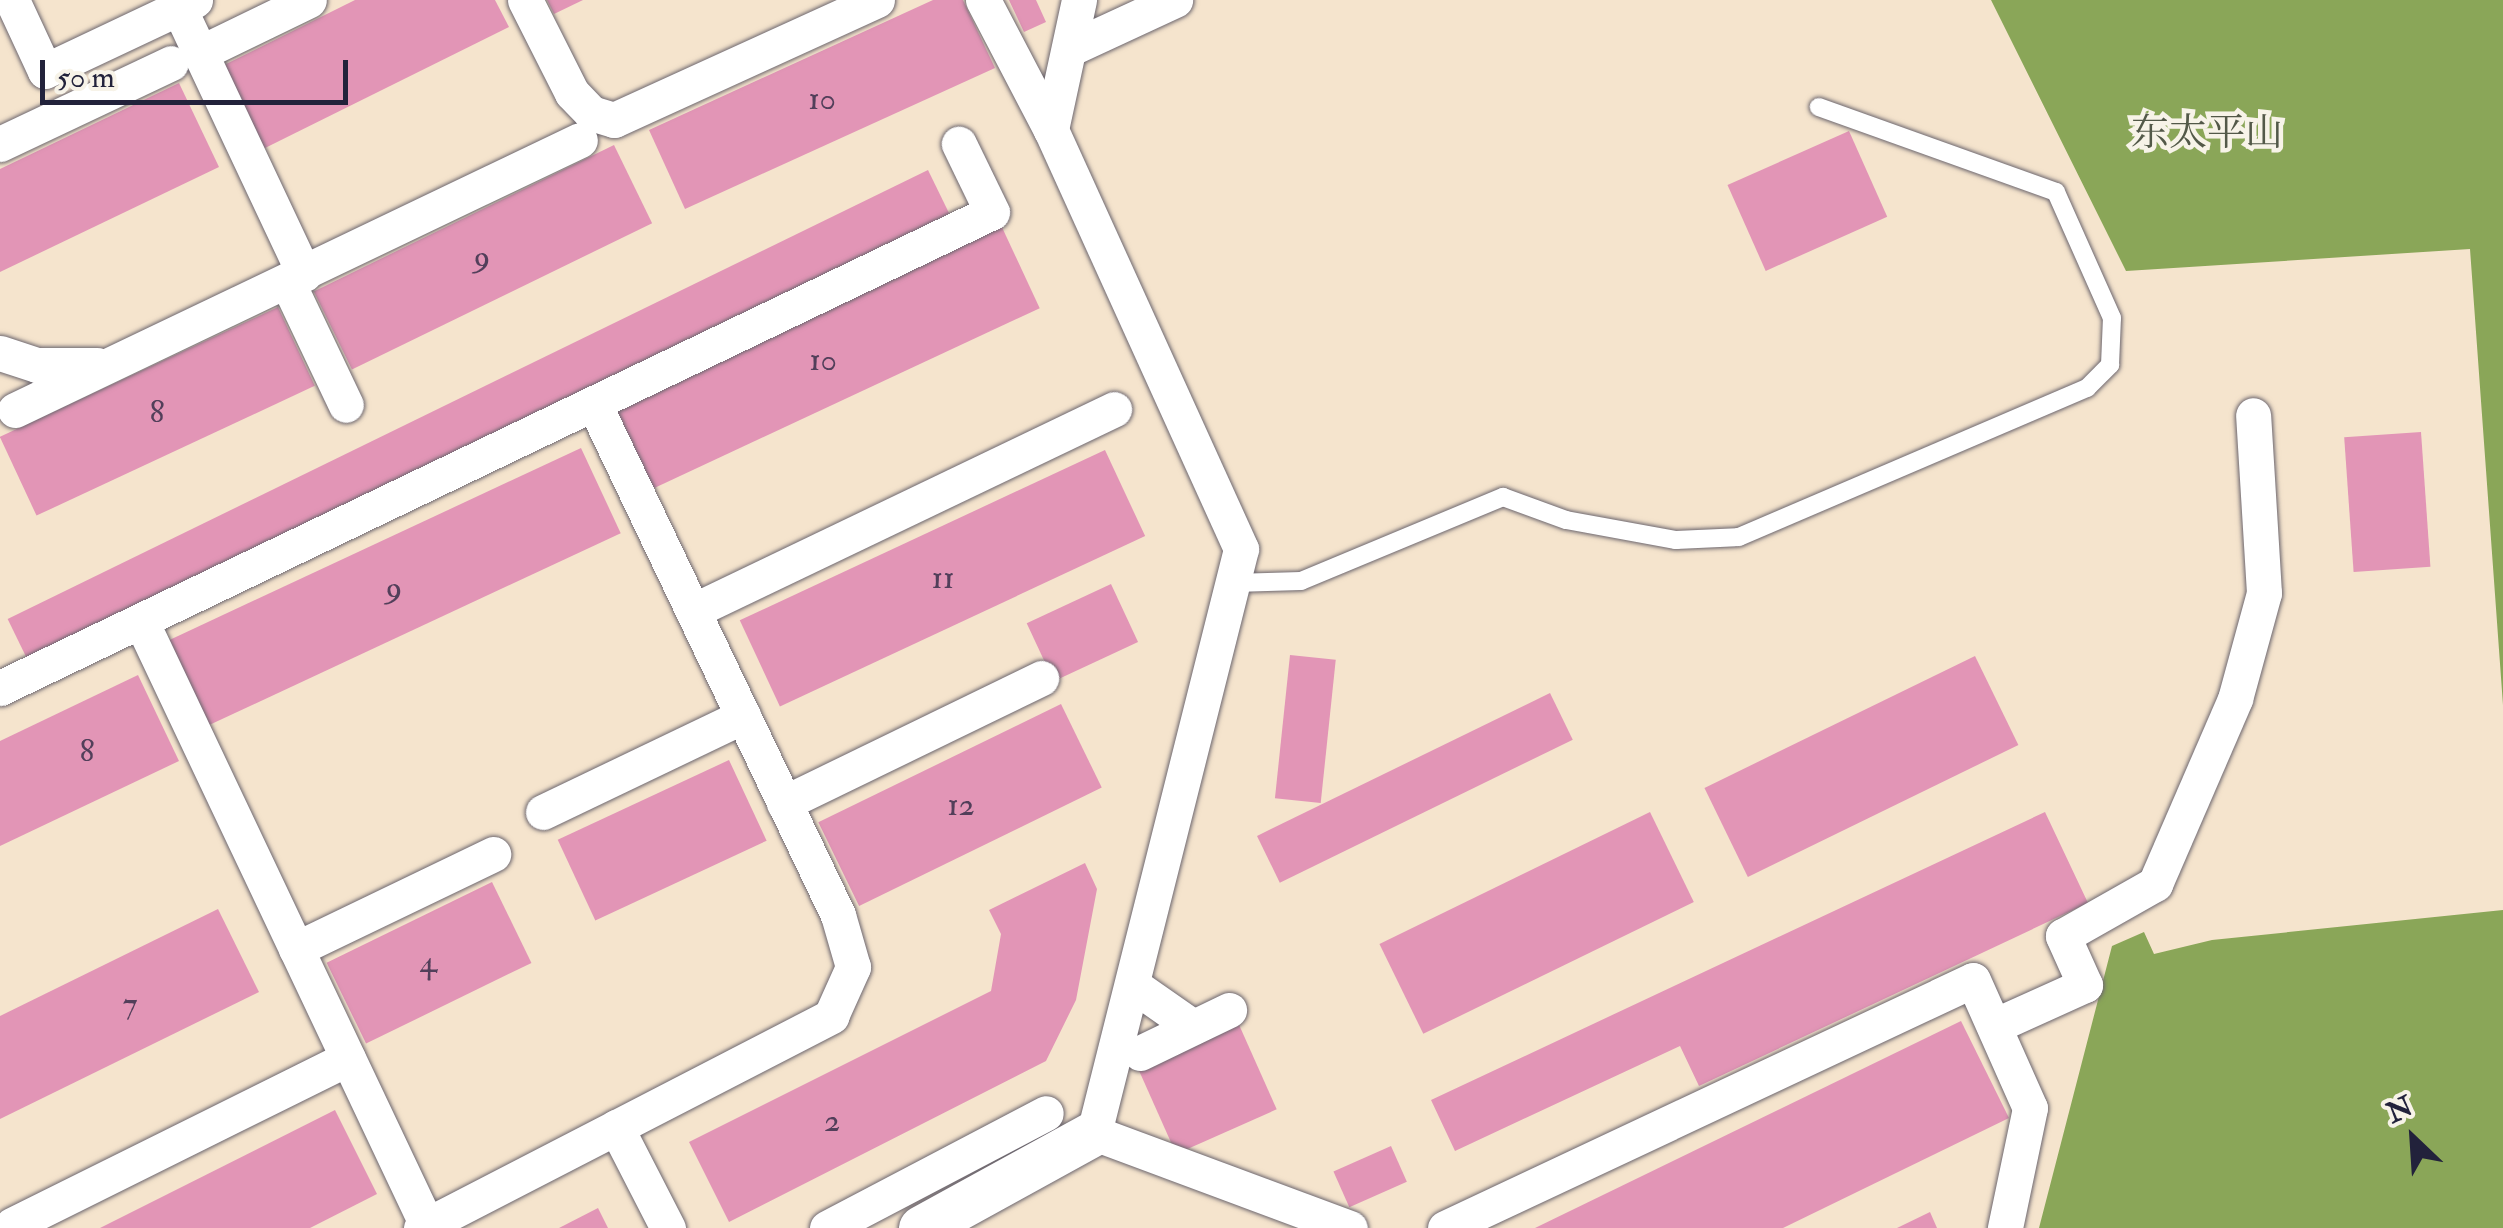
<!DOCTYPE html>
<html>
<head>
<meta charset="utf-8">
<style>
	body { margin:0 }
	#map { position:relative; width:2503px; height:1228px; overflow:hidden; background:#f5e4cd; font-family:"IM FELL Double Pica","Noto Serif SC",serif }
	div>[style] { position:absolute }
	.forest>* { inset:0; background:#8aa658 }
	.building>* { inset:0; background:#e295b6; transform-origin:0 0 }
	.roads { filter:drop-shadow(0 0 2px #6c666e) drop-shadow(0 0 2px #6c666e) }
	.service>* { height:18px; margin:-9px; padding:0 9px; transform-origin:9px; border-radius:9px; background:#fff }
	.minor>* { height:35px; margin:-17.5px; padding:0 17.5px; transform-origin:17.5px; border-radius:17.5px; background:#fff }
	.tertiary>* { height:45px; margin:-22.5px; padding:0 22.5px; transform-origin:22.5px; border-radius:22.5px; background:#fff }
	span { translate:-50% -50%; white-space:nowrap; text-align:center; line-height:1.15; -webkit-text-stroke:9px #f7f3e8; paint-order:stroke }
	.number-label { font-size:32px; color:#523f5a }
	.number-label span { -webkit-text-stroke-width:0 }
	.park-label { font-size:38px; color:#535949 }
	.north { position:absolute; left:2363px; top:1088px; width:100px; height:100px; -webkit-text-stroke:8px #f7f3e8; paint-order:stroke; rotate:335deg; font-size:28px; font-weight:700; line-height:40px; text-align:center; color:#22223b }
	.north::after { content:''; display:block; margin:auto; width:35px; height:45px; background:#22223b; clip-path:polygon(50% 0,100% 100%,50% 72%,0 100%) }
	.scale { position:absolute; left:40px; top:60px; width:308px; height:45px; box-sizing:border-box; border:5px solid #22223b; border-top:0; padding-left:12px; font-size:30px; line-height:35px; white-space:nowrap; color:#22223b; -webkit-text-stroke:8px #f7f3e8; paint-order:stroke }
</style>
</head>
<body>
<div id="map">
	<div class="forest">
		<div style="clip-path:polygon(1991px 0,2503px 0,2503px 705px,2470px 249px,2126px 271px)"></div>
		<div style="clip-path:polygon(2503px 910px,2503px 1228px,2039px 1228px,2112px 946px,2144px 932px,2154px 954px,2212px 940px)"></div>
	</div>
	<div class="building">
		<div style="clip-path:polygon(355px 0,495px 0,509px 27px,261px 150px,220px 67px)"></div>
		<div style="clip-path:polygon(547px 0,583px 0,554px 14px)"></div>
		<div style="clip-path:polygon(933px 0,963px 0,995px 68px,685px 209px,649px 130px)"></div>
		<div style="clip-path:polygon(1009px 0,1036px 0,1046px 22px,1024px 32px)"></div>
		<div style="clip-path:polygon(179px 83px,219px 167px,0 272px,0 169px)"></div>
		<div style="left:1849px;top:131px;width:94px;height:133px;rotate:66deg"></div>
		<div style="left:614px;top:145px;width:87px;height:334px;rotate:64deg"></div>
		<div style="left:928px;top:170px;width:49px;height:1024px;rotate:64deg"></div>
		<div style="left:1000px;top:223px;width:94px;height:437px;rotate:65deg"></div>
		<div style="left:278px;top:307px;width:87px;height:307px;rotate:65deg"></div>
		<div style="left:2421px;top:432px;width:135px;height:77px;rotate:86deg"></div>
		<div style="left:581px;top:448px;width:94px;height:457px;rotate:65deg"></div>
		<div style="left:1105px;top:450px;width:95px;height:403px;rotate:65deg"></div>
		<div style="left:1111px;top:584px;width:64px;height:93px;rotate:65deg"></div>
		<div style="left:1290px;top:655px;width:46px;height:144px;rotate:6deg"></div>
		<div style="left:1975px;top:656px;width:99px;height:301px;rotate:64deg"></div>
		<div style="clip-path:polygon(138px 675px,179px 761px,0 846px,0 741px)"></div>
		<div style="left:1550px;top:693px;width:52px;height:326px;rotate:64deg"></div>
		<div style="left:1061px;top:704px;width:93px;height:270px;rotate:64deg"></div>
		<div style="left:729px;top:760px;width:89px;height:189px;rotate:65deg"></div>
		<div style="left:1650px;top:812px;width:100px;height:301px;rotate:64deg"></div>
		<div style="clip-path:polygon(2045px 812px,2088px 903px,1699px 1086px,1680px 1046px,1455px 1151px,1431px 1100px)"></div>
		<div style="clip-path:polygon(1085px 863px,1097px 889px,1076px 1000px,1046px 1061px,729px 1222px,689px 1142px,991px 991px,1001px 934px,989px 910px)"></div>
		<div style="left:492px;top:882px;width:90px;height:184px;rotate:64deg"></div>
		<div style="clip-path:polygon(218px 909px,259px 992px,0 1119px,0 1016px)"></div>
		<div style="left:1236px;top:1018px;width:100px;height:110px;rotate:66deg"></div>
		<div style="clip-path:polygon(1961px 1021px,2009px 1118px,1783px 1228px,1535px 1228px)"></div>
		<div style="clip-path:polygon(335px 1110px,377px 1194px,310px 1228px,100px 1228px)"></div>
		<div style="left:1391px;top:1146px;width:39px;height:63px;rotate:66deg"></div>
		<div style="clip-path:polygon(598px 1208px,608px 1228px,559px 1228px)"></div>
		<div style="clip-path:polygon(1930px 1212px,1937px 1228px,1897px 1228px)"></div>
	</div>
	<div class="roads">
		<div class="service">
			<div style="left:1234px;top:583px;width:67px;rotate:-1.7deg"></div>
			<div style="left:1301px;top:581px;width:219px;rotate:-22.6deg"></div>
			<div style="left:1503px;top:497px;width:67px;rotate:20.1deg"></div>
			<div style="left:1566px;top:520px;width:112px;rotate:10.3deg"></div>
			<div style="left:1676px;top:540px;width:63px;rotate:-2.7deg"></div>
			<div style="left:1739px;top:537px;width:379px;rotate:-23.2deg"></div>
			<div style="left:2087px;top:388px;width:33px;rotate:-45deg"></div>
			<div style="left:2110px;top:365px;width:47px;rotate:-87.6deg"></div>
			<div style="left:2112px;top:318px;width:138px;rotate:-114deg"></div>
			<div style="left:2056px;top:192px;width:252px;rotate:-160.3deg"></div>
		</div>
		<div class="minor">
			<div style="left:12px;top:0;width:78px;rotate:65.1deg"></div>
			<div style="left:45px;top:71px;width:166px;rotate:-25.3deg"></div>
			<div style="left:525px;top:0;width:104px;rotate:63.2deg"></div>
			<div style="left:572px;top:93px;width:28px;rotate:46deg"></div>
			<div style="left:591px;top:113px;width:24px;rotate:17deg"></div>
			<div style="left:614px;top:120px;width:289px;rotate:-24.5deg"></div>
			<div style="left:983px;top:0;width:147px;rotate:62.4deg"></div>
			<div style="left:1079px;top:0;width:133px;rotate:102.2deg"></div>
			<div style="left:1051px;top:130px;width:460px;rotate:65.6deg"></div>
			<div style="left:1241px;top:549px;width:602px;rotate:104.13deg"></div>
			<div style="left:1094px;top:1133px;width:273px;rotate:20.4deg"></div>
			<div style="left:179px;top:8px;width:294px;rotate:64.8deg"></div>
			<div style="left:1069px;top:49px;width:117px;rotate:-24.8deg"></div>
			<div style="left:200px;top:53px;width:121px;rotate:-25.9deg"></div>
			<div style="left:0;top:144px;width:189px;rotate:-25.3deg"></div>
			<div style="left:287px;top:281px;width:137px;rotate:64.6deg"></div>
			<div style="left:0;top:353px;width:39px;rotate:18deg"></div>
			<div style="left:37px;top:365px;width:60px"></div>
			<div style="left:15px;top:410px;width:626px;rotate:-25.54deg"></div>
			<div style="left:693px;top:611px;width:467px;rotate:-25.6deg"></div>
			<div style="left:141px;top:621px;width:664px;rotate:64.67deg"></div>
			<div style="left:0;top:688px;width:1100px;rotate:-25.63deg"></div>
			<div style="left:992px;top:212px;width:76px;rotate:-115.9deg"></div>
			<div style="left:784px;top:803px;width:286px;rotate:-25.9deg"></div>
			<div style="left:543px;top:812px;width:222px;rotate:-25.6deg"></div>
			<div style="left:296px;top:949px;width:219px;rotate:-25.7deg"></div>
			<div style="left:1133px;top:985px;width:73px;rotate:35deg"></div>
			<div style="left:1994px;top:1026px;width:100px;rotate:-24.3deg"></div>
			<div style="left:2085px;top:985px;width:54px;rotate:-114.2deg"></div>
			<div style="left:2063px;top:936px;width:106px;rotate:-29.5deg"></div>
			<div style="left:2155px;top:884px;width:202px;rotate:-66.6deg"></div>
			<div style="left:2235px;top:699px;width:110px;rotate:-74.7deg"></div>
			<div style="left:2264px;top:593px;width:178px;rotate:-93.5deg"></div>
			<div style="left:1140px;top:1053px;width:99px;rotate:-25.8deg"></div>
			<div style="left:616px;top:1127px;width:114px;rotate:62.8deg"></div>
			<div style="left:12px;top:1225px;width:375px;rotate:-26.4deg"></div>
			<div style="left:421px;top:1228px;width:462px;rotate:-27.3deg"></div>
			<div style="left:831px;top:1016px;width:54px;rotate:-65.8deg"></div>
			<div style="left:853px;top:967px;width:54px;rotate:-106.1deg"></div>
			<div style="left:838px;top:915px;width:566px;rotate:-115.52deg"></div>
			<div style="left:827px;top:1228px;width:247px;rotate:-27.7deg"></div>
			<div style="left:1445px;top:1228px;width:583px;rotate:-25.16deg"></div>
			<div style="left:1973px;top:980px;width:140px;rotate:66deg"></div>
			<div style="left:2030px;top:1108px;width:123px;rotate:101.8deg"></div>
		</div>
		<div class="tertiary">
			<div style="left:921px;top:1228px;width:197px;rotate:-28.8deg"></div>
		</div>
	</div>
	<div class="number-label">
		<span style="left:822px;top:99px">10</span>
		<span style="left:482px;top:257px">9</span>
		<span style="left:823px;top:360px">10</span>
		<span style="left:157px;top:412px">8</span>
		<span style="left:943px;top:578px">11</span>
		<span style="left:394px;top:588px">9</span>
		<span style="left:87px;top:751px">8</span>
		<span style="left:961px;top:805px">12</span>
		<span style="left:428px;top:962px">4</span>
		<span style="left:130px;top:1004px">7</span>
		<span style="left:832px;top:1121px">2</span>
	</div>
	<div class="park-label">
		<span style="left:2207px;top:134px">东太平山</span>
	</div>
	<div class="north">N</div>
	<div class="scale">50 m</div>
</div>
</body>
</html>
